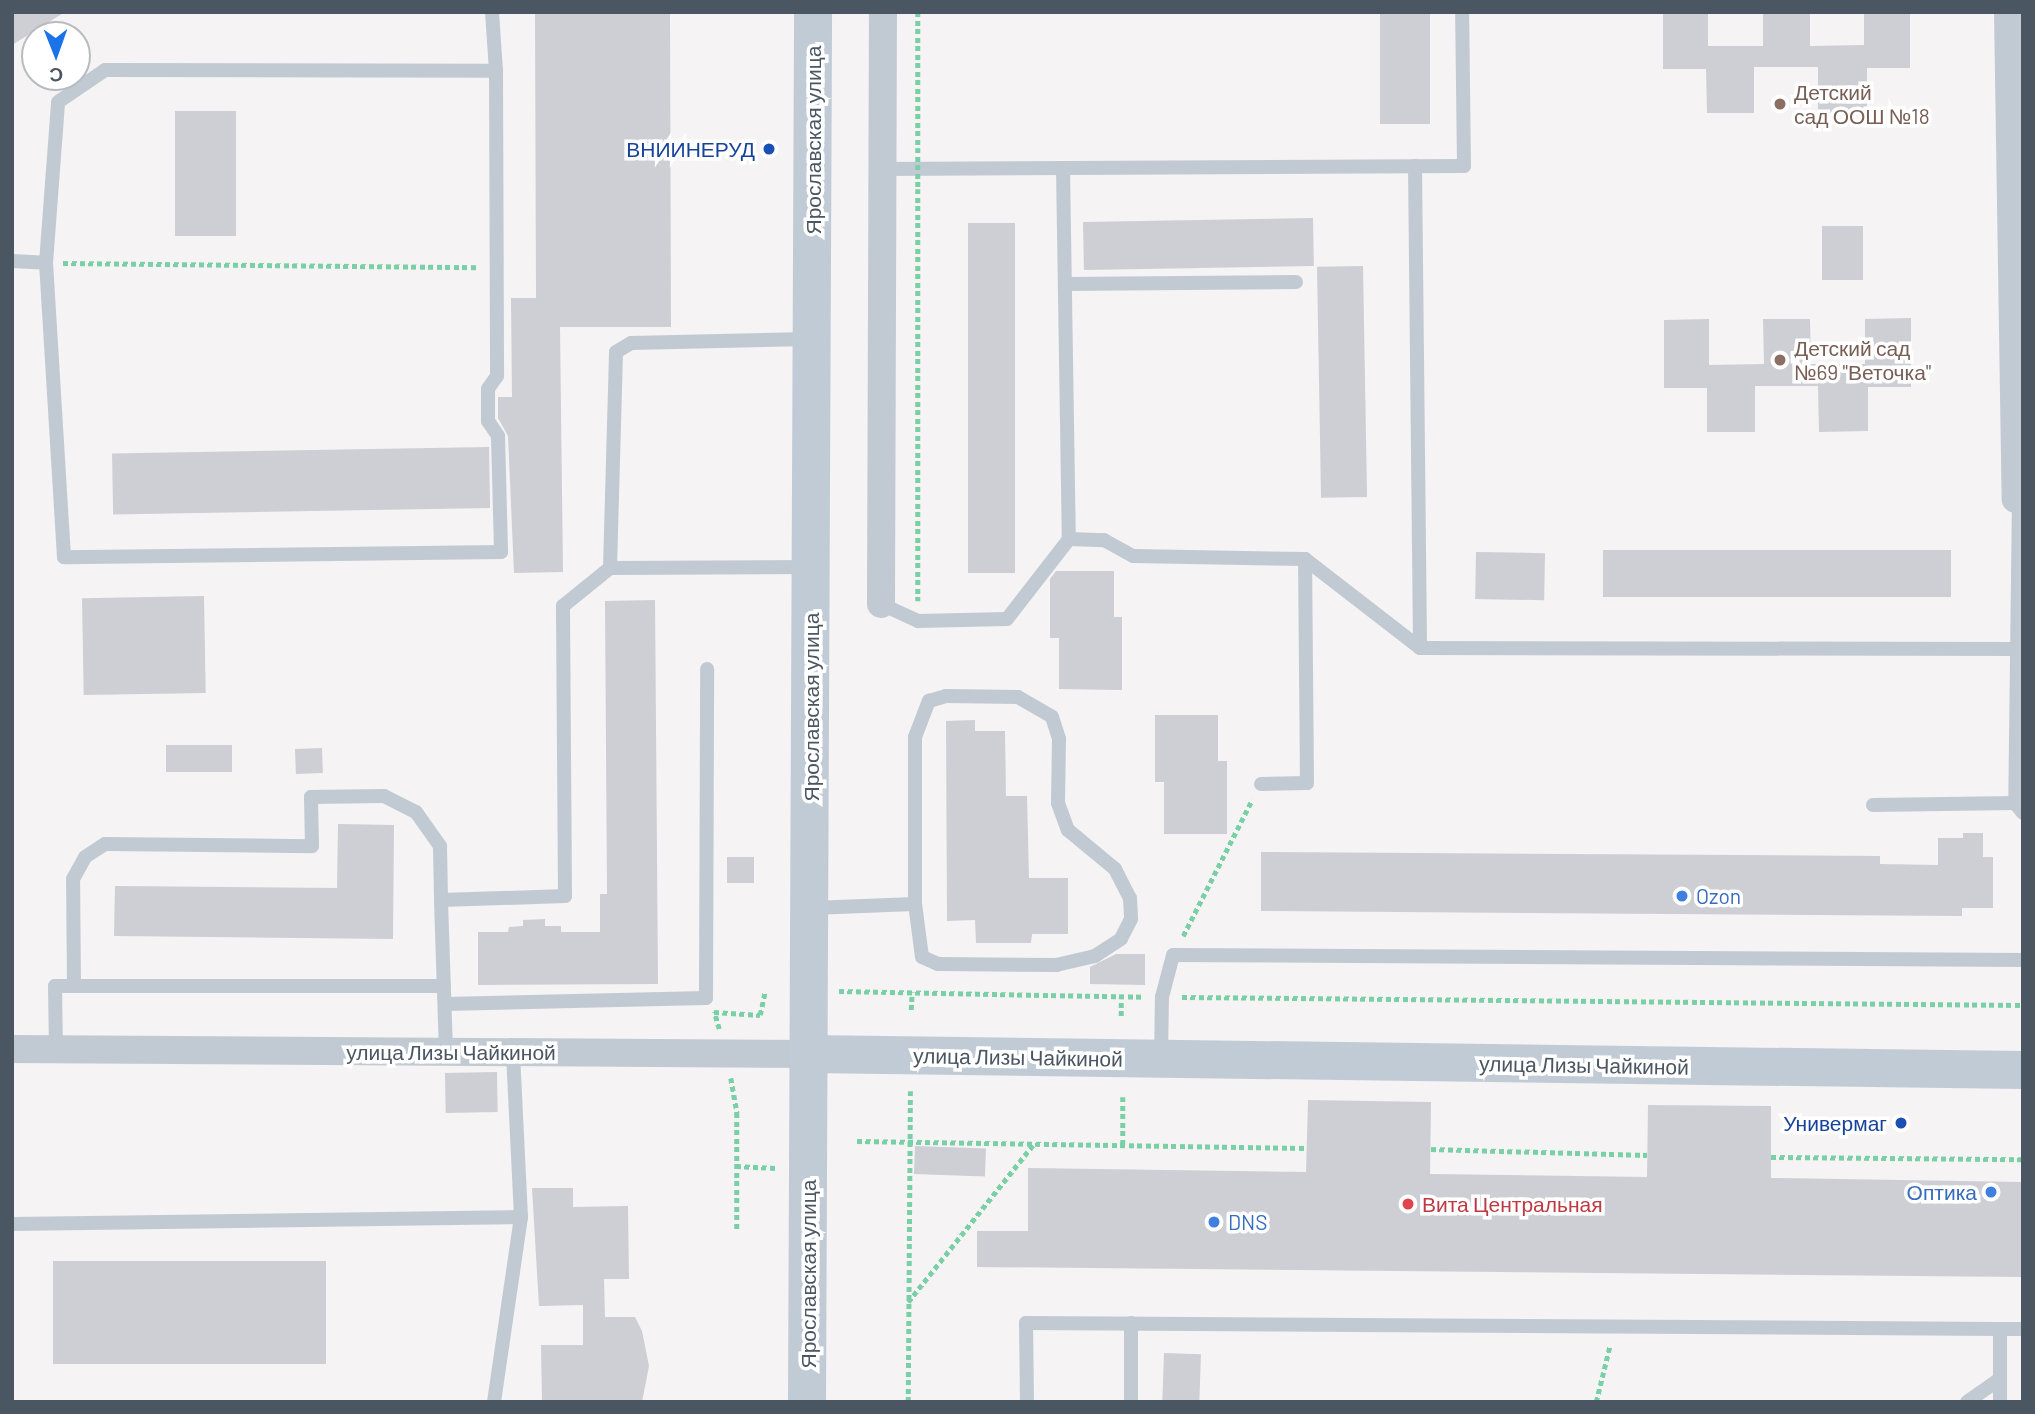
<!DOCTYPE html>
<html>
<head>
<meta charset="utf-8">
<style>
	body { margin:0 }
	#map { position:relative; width:2035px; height:1414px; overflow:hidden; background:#f5f3f3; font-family:Barlow,sans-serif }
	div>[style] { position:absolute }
	.building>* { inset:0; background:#cdcfd5; transform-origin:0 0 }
	.path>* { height:4.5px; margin-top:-2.25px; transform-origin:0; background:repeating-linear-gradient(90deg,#7ad0a6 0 5px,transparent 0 8.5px) }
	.service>* { height:14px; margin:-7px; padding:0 7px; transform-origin:7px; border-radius:7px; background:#c1cad2 }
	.minor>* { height:28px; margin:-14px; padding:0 14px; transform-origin:14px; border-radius:14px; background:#c1cad2 }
	.secondary>* { height:38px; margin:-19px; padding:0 19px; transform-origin:19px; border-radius:19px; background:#c1cbd6 }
	.path-bridge>* { height:4.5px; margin-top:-2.25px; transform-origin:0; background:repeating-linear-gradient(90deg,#7ad0a6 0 5px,transparent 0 8.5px) }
	.dots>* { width:19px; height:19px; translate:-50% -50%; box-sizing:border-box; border:4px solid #fff; border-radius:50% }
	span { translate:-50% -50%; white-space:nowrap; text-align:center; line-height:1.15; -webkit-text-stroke:7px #fff; paint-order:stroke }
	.education-label { font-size:21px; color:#785e54 }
	.left { translate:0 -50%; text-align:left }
	.street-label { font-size:21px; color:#4a5661 }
	.transit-label { font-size:21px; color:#164399 }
	.right { translate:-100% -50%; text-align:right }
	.shop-label { font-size:21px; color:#366cbe }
	.health-label { font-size:21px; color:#be3a42 }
	.frame { position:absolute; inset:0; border:14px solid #4a5661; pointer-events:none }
	.north { position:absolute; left:21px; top:21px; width:70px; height:70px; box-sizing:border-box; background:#fff; border:2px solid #b7bbc0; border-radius:50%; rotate:179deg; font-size:19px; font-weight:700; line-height:28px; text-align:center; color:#4a5661 }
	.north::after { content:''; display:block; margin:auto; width:24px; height:32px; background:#1a73e8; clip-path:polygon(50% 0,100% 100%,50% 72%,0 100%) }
</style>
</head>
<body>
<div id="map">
	<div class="building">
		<div style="clip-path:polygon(12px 12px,65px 12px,12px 45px)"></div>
		<div style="clip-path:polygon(535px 12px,670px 12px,671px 327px,560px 327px,563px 572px,514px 573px,508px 436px,498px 418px,498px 397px,512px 397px,511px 298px,536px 298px)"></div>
		<div style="left:1380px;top:12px;width:50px;height:112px"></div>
		<div style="clip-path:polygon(1663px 12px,1708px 12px,1708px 46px,1763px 46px,1763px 12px,1810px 12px,1810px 46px,1864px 45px,1864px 12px,1910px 12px,1910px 68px,1867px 68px,1867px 113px,1818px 113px,1818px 67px,1754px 67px,1754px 113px,1707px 113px,1706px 69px,1663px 69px)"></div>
		<div style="left:236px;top:111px;width:125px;height:61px;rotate:90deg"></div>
		<div style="left:1313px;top:218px;width:48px;height:230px;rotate:89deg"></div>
		<div style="left:968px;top:223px;width:47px;height:350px"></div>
		<div style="left:1863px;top:226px;width:54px;height:41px;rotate:90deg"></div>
		<div style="left:1363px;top:266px;width:231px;height:46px;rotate:89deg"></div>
		<div style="clip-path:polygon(1911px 318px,1911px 387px,1868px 387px,1868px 431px,1819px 432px,1818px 386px,1755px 386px,1755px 432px,1707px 432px,1707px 388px,1664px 388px,1664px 320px,1709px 319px,1709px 365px,1764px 364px,1763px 319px,1810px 319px,1811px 364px,1865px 364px,1865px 319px)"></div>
		<div style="left:489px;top:447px;width:61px;height:377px;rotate:89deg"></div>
		<div style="left:1603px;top:550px;width:348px;height:47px"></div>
		<div style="left:1476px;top:552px;width:69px;height:47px;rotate:1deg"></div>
		<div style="clip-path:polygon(1056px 571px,1114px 571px,1114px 617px,1122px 617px,1122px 690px,1059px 689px,1059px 638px,1050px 638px,1050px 579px)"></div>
		<div style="left:204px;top:596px;width:97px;height:122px;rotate:89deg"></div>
		<div style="clip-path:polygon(655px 600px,658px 984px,478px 985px,478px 932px,508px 932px,509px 927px,523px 926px,523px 920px,545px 919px,545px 926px,561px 926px,561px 932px,600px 932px,600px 894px,607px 894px,605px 601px)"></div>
		<div style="clip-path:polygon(1155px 715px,1218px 715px,1218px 761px,1227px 761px,1227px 834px,1164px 834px,1164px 782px,1155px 782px)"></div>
		<div style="clip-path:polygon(975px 720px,975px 731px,1005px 731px,1006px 796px,1027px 796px,1029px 878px,1068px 878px,1068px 934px,1032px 934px,1031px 943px,976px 943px,975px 920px,947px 921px,946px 721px)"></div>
		<div style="left:232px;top:745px;width:27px;height:66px;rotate:90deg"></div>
		<div style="left:322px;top:748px;width:25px;height:27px;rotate:88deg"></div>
		<div style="clip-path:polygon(338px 824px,394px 825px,393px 939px,114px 936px,115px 886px,337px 888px)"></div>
		<div style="clip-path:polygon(1963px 833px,1983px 833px,1983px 857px,1993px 857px,1993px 908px,1962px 908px,1962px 916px,1261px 911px,1261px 852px,1880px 856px,1880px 864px,1938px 865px,1938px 838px,1963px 838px)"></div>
		<div style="left:727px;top:857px;width:27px;height:26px"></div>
		<div style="clip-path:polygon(1116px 954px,1145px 954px,1145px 985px,1090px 984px,1090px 967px)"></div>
		<div style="left:497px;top:1072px;width:40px;height:52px;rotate:89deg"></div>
		<div style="clip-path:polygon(1308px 1100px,1431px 1102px,1430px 1174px,1647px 1177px,1648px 1105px,1771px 1106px,1771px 1178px,2023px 1182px,2023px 1277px,977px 1267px,977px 1231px,1028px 1231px,1028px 1168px,1306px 1172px)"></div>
		<div style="left:915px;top:1146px;width:71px;height:28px;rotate:2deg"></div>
		<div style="clip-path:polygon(532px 1188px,573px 1188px,573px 1207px,628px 1206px,629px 1279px,604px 1279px,605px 1317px,635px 1317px,642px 1331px,649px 1366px,642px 1402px,542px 1402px,541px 1345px,583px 1345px,583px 1305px,539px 1306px)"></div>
		<div style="left:53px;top:1261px;width:273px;height:103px"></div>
		<div style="left:1164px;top:1353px;width:37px;height:49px;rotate:2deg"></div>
	</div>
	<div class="path">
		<div style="left:918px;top:12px;width:136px;rotate:90deg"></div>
		<div style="left:918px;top:189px;width:412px;rotate:90deg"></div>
		<div style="left:63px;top:263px;width:415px;rotate:0.6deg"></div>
		<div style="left:1183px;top:936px;width:153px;rotate:-63.1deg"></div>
		<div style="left:839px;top:991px;width:306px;rotate:1.1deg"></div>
		<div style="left:1182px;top:997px;width:841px;rotate:0.55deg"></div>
		<div style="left:911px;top:1010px;width:18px;rotate:-87deg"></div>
		<div style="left:1121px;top:1016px;width:19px;rotate:-90deg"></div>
		<div style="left:719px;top:1029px;width:18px;rotate:-106deg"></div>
		<div style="left:714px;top:1012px;width:46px;rotate:3.7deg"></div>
		<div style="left:760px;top:1015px;width:25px;rotate:-78deg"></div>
		<div style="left:731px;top:1078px;width:36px;rotate:80deg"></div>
		<div style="left:737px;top:1113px;width:118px;rotate:90deg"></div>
		<div style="left:1123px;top:1097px;width:48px;rotate:90deg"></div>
		<div style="left:857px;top:1141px;width:450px;rotate:0.9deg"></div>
		<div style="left:1431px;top:1149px;width:216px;rotate:1.6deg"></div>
		<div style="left:1771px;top:1157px;width:252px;rotate:0.5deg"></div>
		<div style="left:736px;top:1166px;width:40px;rotate:2.9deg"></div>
		<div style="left:908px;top:1302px;width:201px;rotate:-51.5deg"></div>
		<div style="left:908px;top:1402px;width:311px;rotate:-89.6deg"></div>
		<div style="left:1596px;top:1402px;width:59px;rotate:-76.2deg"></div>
	</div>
	<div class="service">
		<div style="left:492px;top:12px;width:59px;rotate:86.1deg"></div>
		<div style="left:105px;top:70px;width:391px;rotate:0.1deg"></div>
		<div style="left:496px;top:71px;width:305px;rotate:89.8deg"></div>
		<div style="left:497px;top:376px;width:16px;rotate:125deg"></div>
		<div style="left:488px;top:389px;width:32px;rotate:90deg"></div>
		<div style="left:488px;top:421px;width:18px;rotate:56deg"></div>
		<div style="left:498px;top:436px;width:116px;rotate:88.5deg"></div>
		<div style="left:501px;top:552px;width:437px;rotate:179.3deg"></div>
		<div style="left:64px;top:557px;width:295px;rotate:-93.5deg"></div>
		<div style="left:46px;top:263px;width:161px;rotate:-85.7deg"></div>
		<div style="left:58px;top:102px;width:57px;rotate:-34.2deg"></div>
		<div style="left:1415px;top:166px;width:482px;rotate:89.4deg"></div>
		<div style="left:1063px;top:168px;width:371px;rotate:89.1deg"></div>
		<div style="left:882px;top:169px;width:582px;rotate:-0.3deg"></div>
		<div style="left:1464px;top:166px;width:154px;rotate:-90.7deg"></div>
		<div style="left:12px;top:261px;width:34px;rotate:3deg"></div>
		<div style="left:1065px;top:284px;width:231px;rotate:-0.5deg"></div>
		<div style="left:2019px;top:496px;width:307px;rotate:90.7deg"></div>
		<div style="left:2015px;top:803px;width:13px;rotate:51deg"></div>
		<div style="left:610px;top:568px;width:216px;rotate:-88.4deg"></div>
		<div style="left:616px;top:352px;width:17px;rotate:-31deg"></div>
		<div style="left:631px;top:343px;width:178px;rotate:-1.3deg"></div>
		<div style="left:881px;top:604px;width:41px;rotate:24.7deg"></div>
		<div style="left:918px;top:621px;width:89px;rotate:-1.3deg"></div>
		<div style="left:1007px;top:619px;width:101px;rotate:-52.2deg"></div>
		<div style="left:1069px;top:539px;width:35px;rotate:2deg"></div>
		<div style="left:1104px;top:540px;width:33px;rotate:29deg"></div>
		<div style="left:1133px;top:556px;width:172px;rotate:1deg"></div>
		<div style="left:1305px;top:559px;width:145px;rotate:37.7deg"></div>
		<div style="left:1420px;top:648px;width:596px;rotate:0.1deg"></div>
		<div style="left:946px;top:696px;width:72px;rotate:0.8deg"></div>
		<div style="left:1018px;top:697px;width:39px;rotate:30deg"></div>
		<div style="left:1052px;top:717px;width:23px;rotate:72deg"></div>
		<div style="left:1059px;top:739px;width:64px;rotate:90.9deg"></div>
		<div style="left:1058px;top:803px;width:29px;rotate:70deg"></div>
		<div style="left:1068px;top:830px;width:61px;rotate:39.7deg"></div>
		<div style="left:1115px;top:869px;width:33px;rotate:63deg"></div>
		<div style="left:1130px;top:898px;width:21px;rotate:87deg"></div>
		<div style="left:1131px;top:919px;width:22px;rotate:117deg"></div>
		<div style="left:1121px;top:939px;width:31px;rotate:147deg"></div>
		<div style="left:1095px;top:956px;width:39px;rotate:167deg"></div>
		<div style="left:1057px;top:965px;width:119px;rotate:-179.5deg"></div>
		<div style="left:938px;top:964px;width:17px;rotate:-156deg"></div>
		<div style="left:922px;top:957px;width:53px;rotate:-97.5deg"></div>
		<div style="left:915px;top:904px;width:167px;rotate:-90deg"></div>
		<div style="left:915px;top:737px;width:39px;rotate:-69deg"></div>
		<div style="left:929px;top:701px;width:18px;rotate:-16deg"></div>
		<div style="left:1261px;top:784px;width:46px;rotate:-1.2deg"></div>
		<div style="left:1307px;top:783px;width:224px;rotate:-90.5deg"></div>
		<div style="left:1873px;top:805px;width:142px;rotate:-0.8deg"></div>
		<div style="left:811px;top:908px;width:104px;rotate:-2.2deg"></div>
		<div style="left:74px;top:986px;width:107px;rotate:-90.5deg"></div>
		<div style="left:73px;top:879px;width:25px;rotate:-61deg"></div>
		<div style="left:85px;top:857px;width:24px;rotate:-33deg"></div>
		<div style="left:105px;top:844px;width:207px;rotate:0.6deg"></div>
		<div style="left:312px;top:846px;width:49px;rotate:-91.2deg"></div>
		<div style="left:311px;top:797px;width:73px;rotate:-0.8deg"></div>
		<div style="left:384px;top:796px;width:36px;rotate:27deg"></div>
		<div style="left:416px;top:812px;width:42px;rotate:54.8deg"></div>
		<div style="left:440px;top:846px;width:54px;rotate:88.9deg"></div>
		<div style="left:445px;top:1004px;width:261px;rotate:-1.3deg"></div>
		<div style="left:706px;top:998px;width:329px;rotate:-89.8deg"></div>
		<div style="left:56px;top:1050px;width:64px;rotate:-90.9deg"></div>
		<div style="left:55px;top:986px;width:389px"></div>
		<div style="left:446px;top:1052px;width:152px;rotate:-91.9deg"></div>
		<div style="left:441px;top:900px;width:124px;rotate:-1.8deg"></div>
		<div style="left:565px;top:896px;width:290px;rotate:-90.4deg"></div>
		<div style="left:563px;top:606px;width:60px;rotate:-39deg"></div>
		<div style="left:610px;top:568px;width:199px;rotate:-0.3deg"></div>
		<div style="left:1161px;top:1058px;width:61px;rotate:-89.1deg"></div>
		<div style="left:1162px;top:997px;width:43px;rotate:-75.3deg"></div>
		<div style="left:1173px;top:955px;width:850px;rotate:0.34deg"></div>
		<div style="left:12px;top:1224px;width:509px;rotate:-0.79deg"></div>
		<div style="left:494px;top:1402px;width:187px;rotate:-81.7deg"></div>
		<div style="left:521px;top:1217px;width:164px;rotate:-92.8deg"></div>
		<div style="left:1027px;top:1402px;width:79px;rotate:-90.7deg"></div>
		<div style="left:1026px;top:1323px;width:974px;rotate:0.35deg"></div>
		<div style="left:1131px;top:1402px;width:79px;rotate:-90deg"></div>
		<div style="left:1967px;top:1402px;width:40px;rotate:-34.9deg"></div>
		<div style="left:2000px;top:1402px;width:73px;rotate:-90deg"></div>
		<div style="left:2000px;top:1329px;width:23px"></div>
	</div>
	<div class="minor">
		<div style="left:2008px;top:12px;width:487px;rotate:89.1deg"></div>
		<div style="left:881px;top:604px;width:592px;rotate:-89.81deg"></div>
		<div style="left:12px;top:1049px;width:797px;rotate:0.36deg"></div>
	</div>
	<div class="secondary">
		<div style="left:809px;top:1054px;width:1214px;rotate:0.76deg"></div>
		<div style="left:807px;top:1402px;width:1390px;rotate:-89.75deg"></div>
	</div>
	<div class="path-bridge">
		<div style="left:918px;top:148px;width:41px;rotate:90deg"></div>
	</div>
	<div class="dots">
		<div style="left:1780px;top:104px;background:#8d6e63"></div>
		<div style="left:769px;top:149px;background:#1a4fb4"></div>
		<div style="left:1780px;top:360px;background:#8d6e63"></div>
		<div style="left:1682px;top:896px;background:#3f7fe0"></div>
		<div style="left:1901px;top:1123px;background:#1a4fb4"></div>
		<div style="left:1991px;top:1192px;background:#3f7fe0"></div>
		<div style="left:1408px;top:1204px;background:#e0444e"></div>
		<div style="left:1214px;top:1222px;background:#3f7fe0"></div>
	</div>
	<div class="education-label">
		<span class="left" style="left:1794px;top:104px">Детский<br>сад ООШ №18</span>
		<span class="left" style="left:1794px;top:360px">Детский сад<br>№69 "Веточка"</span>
	</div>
	<div class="street-label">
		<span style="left:813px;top:140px;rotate:-90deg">Ярославская улица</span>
		<span style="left:811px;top:707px;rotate:-90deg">Ярославская улица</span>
		<span style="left:451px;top:1052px">улица Лизы Чайкиной</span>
		<span style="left:1018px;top:1057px;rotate:1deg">улица Лизы Чайкиной</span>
		<span style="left:1584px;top:1065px;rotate:1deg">улица Лизы Чайкиной</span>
		<span style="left:808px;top:1274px;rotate:-90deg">Ярославская улица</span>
	</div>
	<div class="transit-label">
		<span class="right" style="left:755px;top:149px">ВНИИНЕРУД</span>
		<span class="right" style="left:1887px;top:1123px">Универмаг</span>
	</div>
	<div class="shop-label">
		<span class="left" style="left:1696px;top:896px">Ozon</span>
		<span class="right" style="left:1977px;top:1192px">Оптика</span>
		<span class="left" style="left:1228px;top:1222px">DNS</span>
	</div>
	<div class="health-label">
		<span class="left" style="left:1422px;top:1204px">Вита Центральная</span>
	</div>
	<div class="frame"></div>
	<div class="north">С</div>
</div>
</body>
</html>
